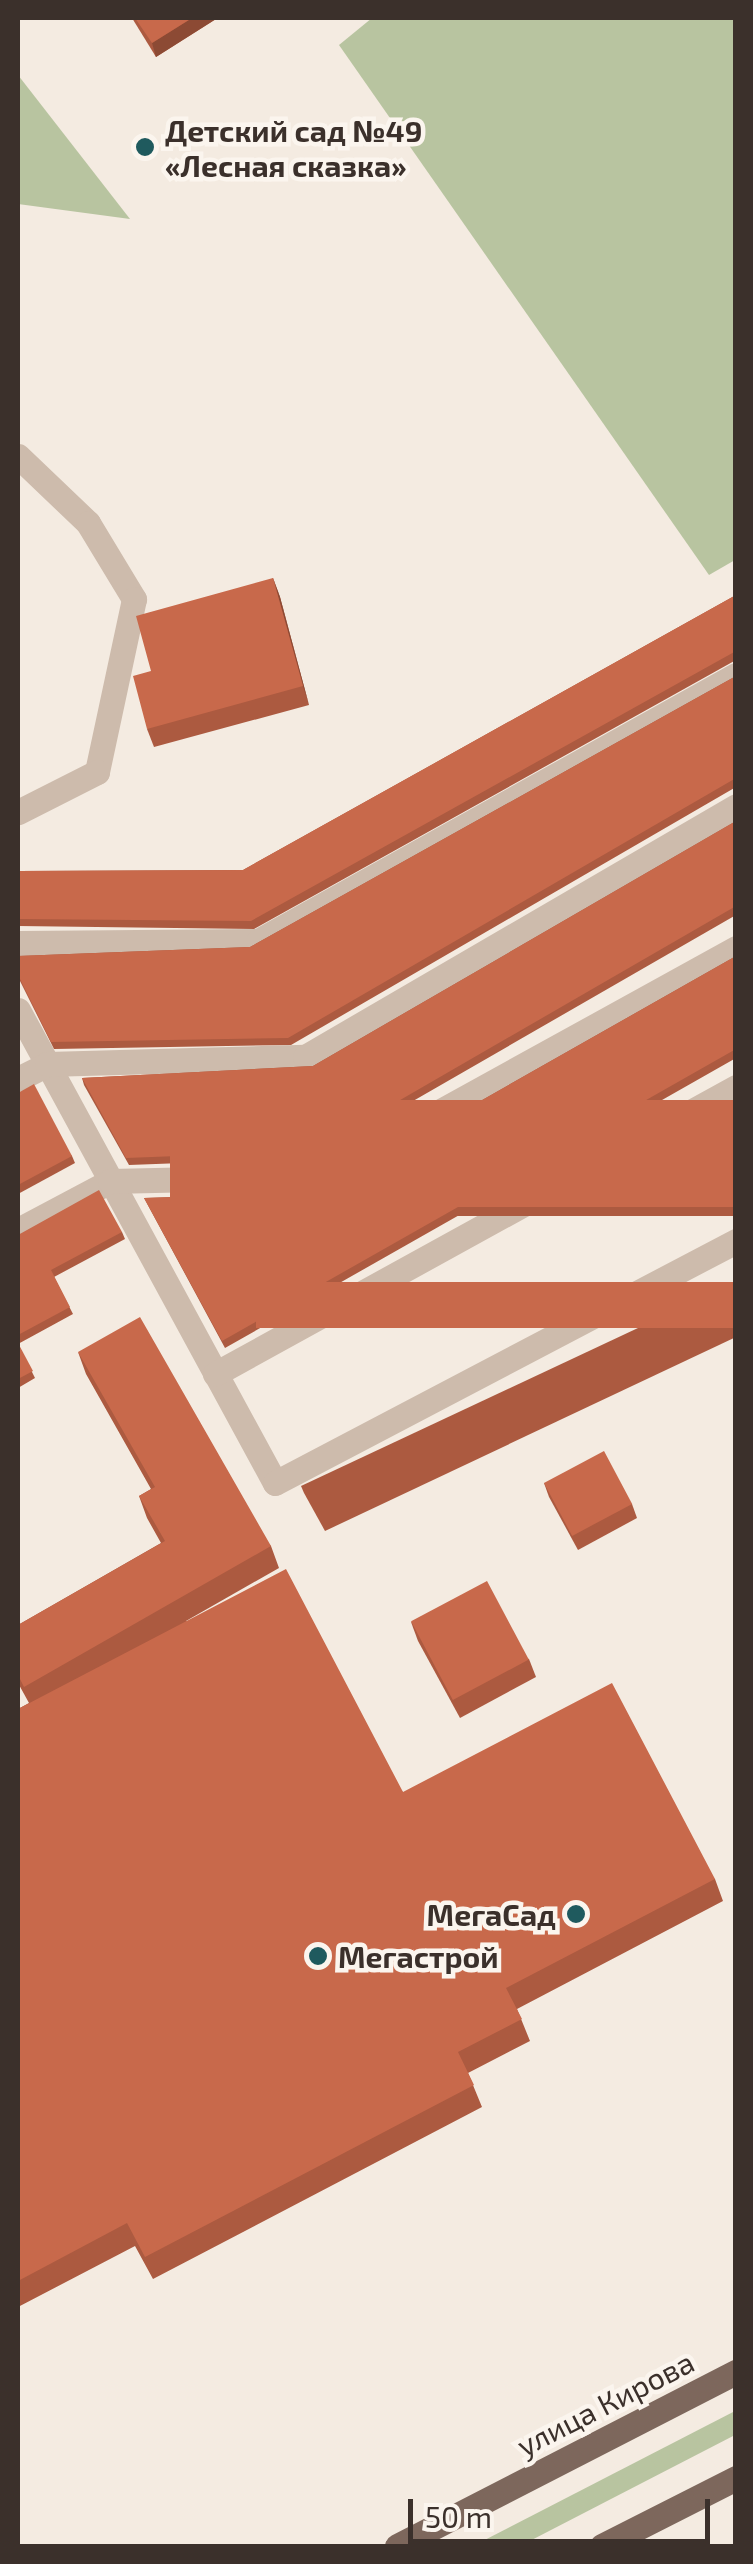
<!DOCTYPE html>
<html>
<head>
<meta charset="utf-8">
<style>
	body { margin:0 }
	#map { position:relative; width:753px; height:2564px; overflow:hidden; background:#f4ebe1; font-family:"Exo 2",sans-serif }
	div>[style] { position:absolute }
	.green>* { inset:0; background:#b8c4a0 }
	.minor>* { height:25px; margin:-12.5px; padding:0 12.5px; transform-origin:12.5px; border-radius:12.5px; background:#cdbbac }
	.major>* { height:25px; margin:-12.5px; padding:0 12.5px; transform-origin:12.5px; border-radius:12.5px; background:#7d675c }
	.wall>* { inset:0; background:#ac5a40; transform-origin:0 0 }
	.shaded-wall>* { inset:0; background:#8c4a34 }
	.building>* { inset:0; background:#c8694b; transform-origin:0 0 }
	.dots>* { width:28px; height:28px; translate:-50% -50%; box-sizing:border-box; border:5px solid #fbf5ee; border-radius:50% }
	span { translate:-50% -50%; white-space:nowrap; text-align:center; line-height:1.15; -webkit-text-stroke:9px #fbf5ee; paint-order:stroke }
	.poi-label { font-size:30px; color:#3b302b; font-weight:700 }
	.left { translate:0 -50%; text-align:left }
	.right { translate:-100% -50%; text-align:right }
	.street-label { font-size:30px; color:#3b302b }
	.frame { position:absolute; inset:0; border:20px solid #3b302b; pointer-events:none }
	.scale { position:absolute; left:408px; top:2499px; width:302px; height:45px; box-sizing:border-box; border:5px solid #3b302b; border-top:0; padding-left:12px; font-size:30px; line-height:35px; white-space:nowrap; color:#3b302b; -webkit-text-stroke:8px #fbf5ee; paint-order:stroke }
</style>
</head>
<body>
<div id="map">
	<div class="green">
		<div style="clip-path:polygon(372px 18px,735px 18px,735px 560px,709px 575px,339px 45px)"></div>
		<div style="clip-path:polygon(18px 75px,130px 219px,18px 204px)"></div>
		<div style="clip-path:polygon(735px 2411px,735px 2435px,520px 2546px,473px 2546px)"></div>
	</div>
	<div class="minor">
		<div style="left:18px;top:456px;width:97px;rotate:43.7deg"></div>
		<div style="left:88px;top:523px;width:89px;rotate:58.8deg"></div>
		<div style="left:134px;top:599px;width:177px;rotate:102.1deg"></div>
		<div style="left:97px;top:772px;width:89px;rotate:153.1deg"></div>
		<div style="left:18px;top:943px;width:240px;rotate:-0.5deg"></div>
		<div style="left:258px;top:941px;width:547px;rotate:-29.1deg"></div>
		<div style="left:18px;top:1010px;width:538px;rotate:61.48deg"></div>
		<div style="left:275px;top:1483px;width:521px;rotate:-27.7deg"></div>
		<div style="left:18px;top:1079px;width:33px;rotate:-27deg"></div>
		<div style="left:47px;top:1064px;width:258px;rotate:-1.6deg"></div>
		<div style="left:305px;top:1057px;width:499px;rotate:-30.2deg"></div>
		<div style="left:18px;top:1230px;width:104px;rotate:-28deg"></div>
		<div style="left:110px;top:1181px;width:213px;rotate:-1.3deg"></div>
		<div style="left:323px;top:1176px;width:472px;rotate:-28.9deg"></div>
		<div style="left:215px;top:1374px;width:595px;rotate:-28.85deg"></div>
	</div>
	<div class="major">
		<div style="left:397px;top:2546px;width:381px;rotate:-27.2deg"></div>
		<div style="left:602px;top:2546px;width:150px;rotate:-26.9deg"></div>
	</div>
	<div class="wall">
		<div style="clip-path:polygon(132px 18px,215px 18px,216px 19px,156px 57px)"></div>
		<div style="clip-path:polygon(273px 578px,280px 597px,309px 705px,154px 747px,147px 729px)"></div>
		<div style="clip-path:polygon(736px 595px,736px 660px,254px 929px,18px 926px,18px 871px,243px 870px)"></div>
		<div style="clip-path:polygon(736px 676px,736px 787px,291px 1045px,54px 1049px,18px 977px,18px 956px,250px 947px)"></div>
		<div style="clip-path:polygon(736px 821px,736px 915px,314px 1158px,129px 1165px,84px 1085px,82px 1078px,313px 1066px)"></div>
		<div style="clip-path:polygon(736px 956px,736px 1058px,225px 1348px,144px 1198px,320px 1192px)"></div>
		<div style="clip-path:polygon(18px 1093px,72px 1156px,75px 1163px,18px 1194px)"></div>
		<div style="left:736px;top:1100px;width:116px;height:566px;rotate:90deg"></div>
		<div style="clip-path:polygon(122px 1232px,125px 1239px,54px 1277px,73px 1314px,18px 1344px,35px 1378px,18px 1388px,18px 1235px)"></div>
		<div style="clip-path:polygon(736px 1282px,736px 1337px,325px 1531px,304px 1493px,301px 1486px)"></div>
		<div style="clip-path:polygon(78px 1352px,271px 1546px,279px 1568px,186px 1621px,403px 1792px,715px 1879px,723px 1901px,517px 2009px,530px 2041px,468px 2073px,482px 2107px,153px 2279px,135px 2246px,18px 2307px,18px 1709px,29px 1703px,18px 1683px,18px 1625px,161px 1543px,147px 1518px,139px 1496px,151px 1489px,86px 1374px)"></div>
		<div style="clip-path:polygon(544px 1483px,632px 1504px,637px 1518px,578px 1550px,549px 1497px)"></div>
		<div style="clip-path:polygon(411px 1622px,529px 1659px,536px 1677px,460px 1718px,418px 1641px)"></div>
	</div>
	<div class="shaded-wall">
		<div style="clip-path:polygon(192px 18px,215px 18px,216px 19px,156px 57px,152px 43px)"></div>
		<div style="clip-path:polygon(273px 578px,280px 597px,309px 705px,303px 686px)"></div>
	</div>
	<div class="building">
		<div style="clip-path:polygon(135px 18px,192px 18px,152px 43px)"></div>
		<div style="clip-path:polygon(273px 578px,303px 686px,147px 729px,133px 676px,151px 671px,136px 616px)"></div>
		<div style="clip-path:polygon(736px 595px,736px 651px,251px 921px,18px 919px,18px 871px,243px 870px)"></div>
		<div style="clip-path:polygon(736px 676px,736px 778px,288px 1038px,51px 1042px,18px 975px,18px 956px,250px 947px)"></div>
		<div style="clip-path:polygon(736px 821px,736px 906px,312px 1151px,126px 1158px,82px 1078px,313px 1066px)"></div>
		<div style="clip-path:polygon(736px 956px,736px 1049px,222px 1341px,144px 1198px,320px 1192px)"></div>
		<div style="clip-path:polygon(34px 1084px,72px 1156px,18px 1185px,18px 1093px)"></div>
		<div style="left:736px;top:1100px;width:107px;height:566px;rotate:90deg"></div>
		<div style="clip-path:polygon(99px 1190px,122px 1232px,51px 1270px,70px 1307px,18px 1335px,18px 1235px)"></div>
		<div style="left:736px;top:1282px;width:46px;height:480px;rotate:90deg"></div>
		<div style="clip-path:polygon(140px 1317px,271px 1546px,24px 1687px,18px 1675px,18px 1625px,165px 1541px,139px 1496px,155px 1487px,78px 1352px)"></div>
		<div style="clip-path:polygon(18px 1343px,33px 1371px,18px 1379px)"></div>
		<div style="left:604px;top:1451px;width:60px;height:68px;rotate:62deg"></div>
		<div style="clip-path:polygon(286px 1569px,403px 1792px,612px 1683px,715px 1879px,506px 1988px,522px 2019px,458px 2052px,474px 2085px,145px 2257px,127px 2223px,18px 2281px,18px 1709px)"></div>
		<div style="left:487px;top:1581px;width:89px;height:86px;rotate:62deg"></div>
	</div>
	<div class="dots">
		<div style="left:145px;top:147px;background:#1f5a5e"></div>
		<div style="left:576px;top:1914px;background:#1f5a5e"></div>
		<div style="left:318px;top:1956px;background:#1f5a5e"></div>
	</div>
	<div class="poi-label">
		<span class="left" style="left:165px;top:147px">Детский сад №49<br>«Лесная сказка»</span>
		<span class="right" style="left:556px;top:1914px">МегаСад</span>
		<span class="left" style="left:338px;top:1956px">Мегастрой</span>
	</div>
	<div class="street-label">
		<span style="left:605px;top:2403px;rotate:-27deg">улица Кирова</span>
	</div>
	<div class="frame"></div>
	<div class="scale">50 m</div>
</div>
</body>
</html>
